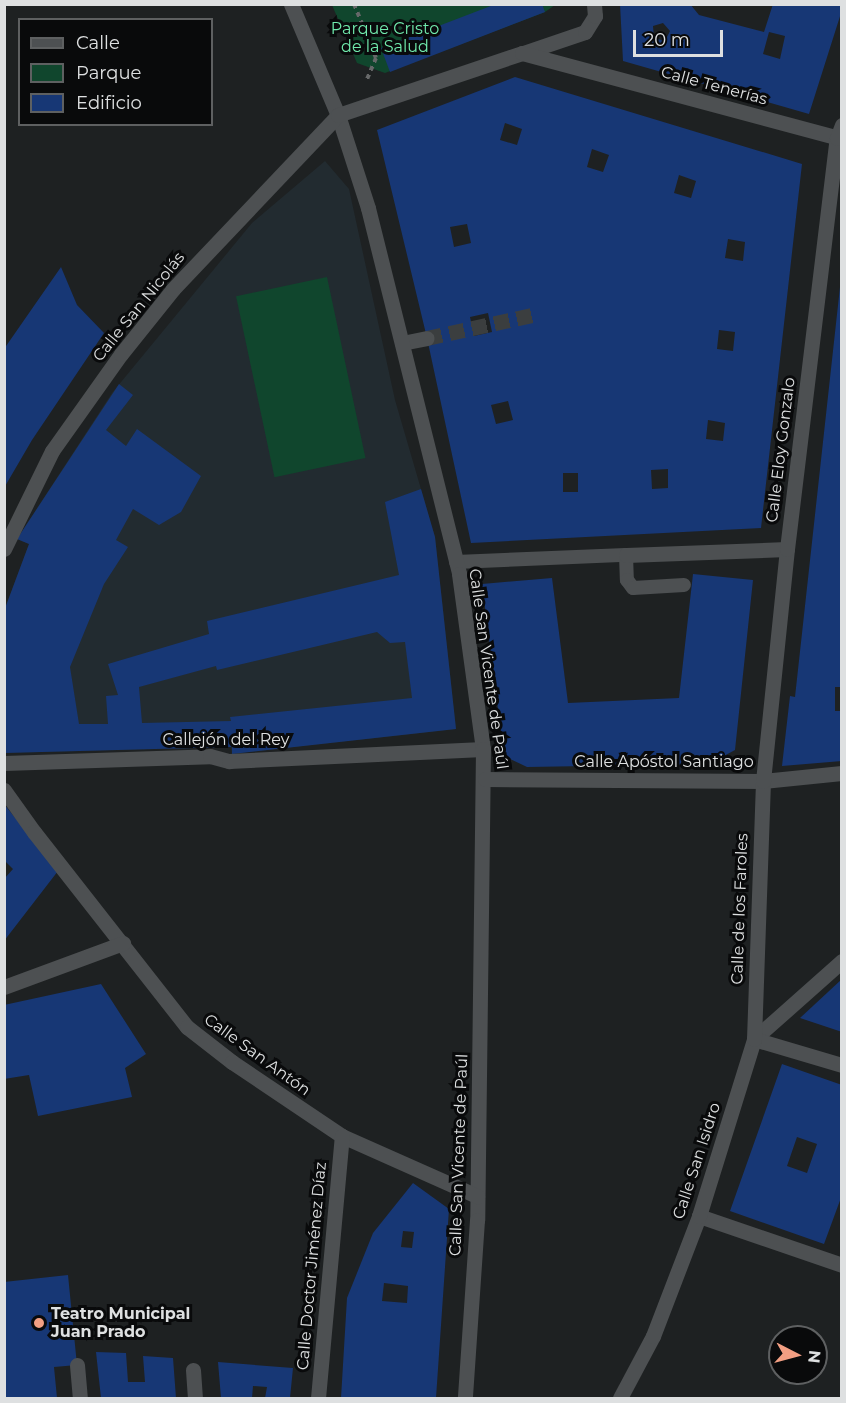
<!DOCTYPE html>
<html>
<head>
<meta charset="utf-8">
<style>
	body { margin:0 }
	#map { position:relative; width:846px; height:1403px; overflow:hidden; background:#1e2122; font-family:Montserrat,sans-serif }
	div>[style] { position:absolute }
	.built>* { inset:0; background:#222b30 }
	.green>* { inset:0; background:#10462d; transform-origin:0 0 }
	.building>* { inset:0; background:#173775 }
	.pedestrian-tunnel>* { height:15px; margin-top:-7.5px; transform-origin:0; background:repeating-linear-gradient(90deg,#3b3e3f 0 15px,transparent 0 23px) }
	.path>* { height:4px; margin-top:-2px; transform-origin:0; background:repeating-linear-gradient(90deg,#666869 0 4.5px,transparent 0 9px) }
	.service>* { height:14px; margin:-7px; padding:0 7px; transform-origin:7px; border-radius:7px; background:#4d5052 }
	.pedestrian>* { height:15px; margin:-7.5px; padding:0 7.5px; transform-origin:7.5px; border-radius:7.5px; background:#4d5052 }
	.minor>* { height:15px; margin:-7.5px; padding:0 7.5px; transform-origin:7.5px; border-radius:7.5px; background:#4d5052 }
	.dots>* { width:16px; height:16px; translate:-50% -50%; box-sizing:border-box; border:3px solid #090a0b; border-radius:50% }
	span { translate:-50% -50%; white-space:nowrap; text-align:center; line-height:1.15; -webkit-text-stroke:6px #090a0b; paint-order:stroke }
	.park-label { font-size:16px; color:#71ebad }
	.street-label { font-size:16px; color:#dee0e1 }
	.poi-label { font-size:16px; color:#dee0e1; font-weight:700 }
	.left { translate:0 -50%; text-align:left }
	.frame { position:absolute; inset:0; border:6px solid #dee0e1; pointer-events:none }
	.legend { position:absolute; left:18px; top:18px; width:195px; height:108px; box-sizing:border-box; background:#090a0b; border:2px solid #5e6061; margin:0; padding:8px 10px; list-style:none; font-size:18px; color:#dee0e1 }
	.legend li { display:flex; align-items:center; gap:12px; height:30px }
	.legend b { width:30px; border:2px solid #5e6061 }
	.north { position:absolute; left:768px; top:1325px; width:60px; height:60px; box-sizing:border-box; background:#090a0b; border:2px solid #5e6061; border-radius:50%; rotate:96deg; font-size:16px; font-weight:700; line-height:24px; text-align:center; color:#dee0e1 }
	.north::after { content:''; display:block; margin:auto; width:21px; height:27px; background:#f39f83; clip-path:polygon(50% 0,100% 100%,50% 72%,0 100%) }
	.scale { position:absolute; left:633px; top:30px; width:90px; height:27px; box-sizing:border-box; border:3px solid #dee0e1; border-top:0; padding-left:8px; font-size:18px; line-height:21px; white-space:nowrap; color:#dee0e1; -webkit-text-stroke:4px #090a0b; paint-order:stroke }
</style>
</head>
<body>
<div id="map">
	<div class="built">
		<div style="clip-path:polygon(325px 161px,349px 189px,395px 400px,435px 537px,456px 729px,232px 754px,231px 747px,5px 753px,4px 611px,29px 544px,17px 539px,112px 393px,252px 223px)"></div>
	</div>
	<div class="green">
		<div style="clip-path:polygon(332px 5px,555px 5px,545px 12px,385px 73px,357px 63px)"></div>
		<div style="left:327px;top:277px;width:185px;height:93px;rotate:78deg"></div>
	</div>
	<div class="building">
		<div style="clip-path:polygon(496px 4px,542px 4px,545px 12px,390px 72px,381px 48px)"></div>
		<div style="clip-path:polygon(evenodd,620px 4px,690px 4px,699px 15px,764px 32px,773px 4px,842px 4px,842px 10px,809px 114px,623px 61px,620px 4px,663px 23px,670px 31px,665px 41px,654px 38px,653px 26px,663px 23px,620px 4px,769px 32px,785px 36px,780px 59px,763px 54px,769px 32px)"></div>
		<div style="clip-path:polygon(evenodd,515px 77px,802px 164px,761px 528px,471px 543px,427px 338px,377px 130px,515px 77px,505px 123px,522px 129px,517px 145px,500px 140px,505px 123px,515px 77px,592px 149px,609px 155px,603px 172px,587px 167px,592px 149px,515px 77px,679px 175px,696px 181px,691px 198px,674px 193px,679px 175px,515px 77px,467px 224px,471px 243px,454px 247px,450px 227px,467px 224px,515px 77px,728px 239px,745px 242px,743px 261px,725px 258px,728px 239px,515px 77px,488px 313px,492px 332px,474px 336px,470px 317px,488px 313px,515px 77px,719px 330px,735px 332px,733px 351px,717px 349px,719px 330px,515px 77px,508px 401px,513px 420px,496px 424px,491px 405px,508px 401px,515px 77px,708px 420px,725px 423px,723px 441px,706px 439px,708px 420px,515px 77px,668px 469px,668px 488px,652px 489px,651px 470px,668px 469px,515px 77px,563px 473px,578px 473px,578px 492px,563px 492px,563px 473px)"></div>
		<div style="clip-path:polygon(61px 267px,77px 305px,104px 333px,32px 440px,4px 488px,4px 349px)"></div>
		<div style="clip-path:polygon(840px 287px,842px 687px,835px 687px,835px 711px,842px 711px,842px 761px,782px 766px,790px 696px,795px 697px)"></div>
		<div style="clip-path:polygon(evenodd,119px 384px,133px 395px,106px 430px,126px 446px,137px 429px,201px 476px,181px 512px,159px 525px,133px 509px,116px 540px,128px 547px,104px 584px,70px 667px,79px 724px,108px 724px,106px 696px,118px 695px,108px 664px,209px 634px,207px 621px,399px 575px,385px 502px,421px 489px,435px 537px,456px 729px,232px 754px,232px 740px,231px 747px,4px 753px,4px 611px,29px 544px,17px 539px,119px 384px,377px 632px,390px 643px,405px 642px,412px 698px,230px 717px,231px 721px,142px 723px,139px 687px,216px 666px,217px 670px,377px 632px)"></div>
		<div style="clip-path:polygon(693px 574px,753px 580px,735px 750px,709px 764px,527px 767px,504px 756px,482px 584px,552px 578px,568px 703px,679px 698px)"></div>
		<div style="clip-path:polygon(4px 804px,58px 871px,4px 941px,4px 879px,13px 869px,4px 860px)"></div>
		<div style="clip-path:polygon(842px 979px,842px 1032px,800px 1018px)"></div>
		<div style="clip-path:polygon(101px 984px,146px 1054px,125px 1068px,132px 1097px,38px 1116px,29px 1075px,4px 1079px,4px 1005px)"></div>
		<div style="clip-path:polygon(evenodd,782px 1064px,842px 1085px,842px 1195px,824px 1244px,730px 1211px,782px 1064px,797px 1137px,817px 1144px,807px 1173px,787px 1166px,797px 1137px)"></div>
		<div style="clip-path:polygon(evenodd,413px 1183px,449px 1209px,436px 1398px,341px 1398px,347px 1298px,373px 1233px,413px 1183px,403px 1231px,414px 1232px,412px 1248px,401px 1247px,403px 1231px,413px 1183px,384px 1283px,408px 1286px,407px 1303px,382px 1301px,384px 1283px)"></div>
		<div style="clip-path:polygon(68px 1275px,77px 1365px,54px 1367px,57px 1398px,4px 1398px,4px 1282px)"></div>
		<div style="clip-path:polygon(96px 1352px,126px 1353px,128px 1382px,145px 1382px,143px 1356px,173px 1358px,176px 1398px,101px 1398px)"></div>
		<div style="clip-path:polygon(218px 1362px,293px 1368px,290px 1398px,265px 1398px,267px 1387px,253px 1386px,252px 1398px,221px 1398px)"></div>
	</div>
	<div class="pedestrian-tunnel">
		<div style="left:427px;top:338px;width:113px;rotate:-12.3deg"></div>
	</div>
	<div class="path">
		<div style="left:354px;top:4px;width:58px;rotate:67.8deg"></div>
		<div style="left:376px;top:58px;width:25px;rotate:113deg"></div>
	</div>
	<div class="service">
		<div style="left:456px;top:562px;width:170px;rotate:-2.4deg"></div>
		<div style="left:626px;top:555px;width:25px;rotate:88deg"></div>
		<div style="left:627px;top:580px;width:10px;rotate:53deg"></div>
		<div style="left:633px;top:588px;width:51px;rotate:-3.4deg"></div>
	</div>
	<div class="pedestrian">
		<div style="left:402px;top:343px;width:25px;rotate:-11deg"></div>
		<div style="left:626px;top:555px;width:161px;rotate:-2.1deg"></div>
		<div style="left:4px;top:763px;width:206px;rotate:-1.9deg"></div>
		<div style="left:210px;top:756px;width:20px;rotate:15deg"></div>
		<div style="left:229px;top:761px;width:254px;rotate:-2.7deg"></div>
		<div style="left:754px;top:1039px;width:118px;rotate:-41.6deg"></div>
		<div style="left:754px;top:1039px;width:92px;rotate:16.5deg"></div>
	</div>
	<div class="minor">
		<div style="left:291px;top:4px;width:121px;rotate:67.1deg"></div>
		<div style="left:338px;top:115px;width:98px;rotate:72.1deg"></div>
		<div style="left:368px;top:208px;width:377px;rotate:76deg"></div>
		<div style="left:459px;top:574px;width:177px;rotate:82.2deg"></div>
		<div style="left:483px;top:749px;width:471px;rotate:90.7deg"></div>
		<div style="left:477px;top:1220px;width:178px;rotate:93.9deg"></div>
		<div style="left:523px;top:53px;width:65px;rotate:-18.7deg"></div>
		<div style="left:585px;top:32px;width:19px;rotate:-58deg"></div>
		<div style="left:595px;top:16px;width:12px;rotate:-95deg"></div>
		<div style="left:4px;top:549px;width:109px;rotate:-63.9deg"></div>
		<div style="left:52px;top:451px;width:119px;rotate:-54.6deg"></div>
		<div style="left:121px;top:354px;width:83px;rotate:-51.3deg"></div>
		<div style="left:173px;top:289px;width:240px;rotate:-46.5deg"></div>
		<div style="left:338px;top:115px;width:194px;rotate:-18.6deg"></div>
		<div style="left:522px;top:53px;width:331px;rotate:15deg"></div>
		<div style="left:485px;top:779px;width:278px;rotate:0.4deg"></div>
		<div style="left:763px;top:781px;width:79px;rotate:-5.8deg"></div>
		<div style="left:4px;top:790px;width:52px;rotate:54.5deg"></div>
		<div style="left:34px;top:832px;width:248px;rotate:51.9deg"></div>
		<div style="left:187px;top:1027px;width:57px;rotate:37.9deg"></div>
		<div style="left:232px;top:1062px;width:133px;rotate:33.9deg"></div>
		<div style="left:342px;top:1136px;width:148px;rotate:24deg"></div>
		<div style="left:4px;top:987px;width:127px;rotate:-20.3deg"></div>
		<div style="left:699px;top:1216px;width:151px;rotate:18.9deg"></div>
		<div style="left:77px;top:1365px;width:33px;rotate:85deg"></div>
		<div style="left:193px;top:1370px;width:28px;rotate:86deg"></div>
		<div style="left:318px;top:1398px;width:263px;rotate:-84.8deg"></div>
		<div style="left:620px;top:1398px;width:70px;rotate:-62deg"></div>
		<div style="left:653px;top:1336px;width:129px;rotate:-69deg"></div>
		<div style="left:699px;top:1216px;width:185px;rotate:-72.7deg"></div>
		<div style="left:754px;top:1039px;width:258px;rotate:-88deg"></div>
		<div style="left:763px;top:781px;width:233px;rotate:-84.1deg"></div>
		<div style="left:787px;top:549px;width:414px;rotate:-83.1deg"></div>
		<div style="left:837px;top:138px;width:14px;rotate:-69deg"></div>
	</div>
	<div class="dots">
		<div style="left:39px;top:1323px;background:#f39f83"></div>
	</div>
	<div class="park-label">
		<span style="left:385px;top:38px">Parque Cristo<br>de la Salud</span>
	</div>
	<div class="street-label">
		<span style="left:714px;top:86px;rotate:15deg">Calle Tenerías</span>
		<span style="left:139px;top:307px;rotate:-51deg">Calle San Nicolás</span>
		<span style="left:781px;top:450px;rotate:-83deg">Calle Eloy Gonzalo</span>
		<span style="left:488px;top:669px;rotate:82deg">Calle San Vicente de Paúl</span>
		<span style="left:226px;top:740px">Callejón del Rey</span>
		<span style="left:664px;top:762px">Calle Apóstol Santiago</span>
		<span style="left:740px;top:909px;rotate:-88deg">Calle de los Faroles</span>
		<span style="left:257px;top:1055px;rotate:36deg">Calle San Antón</span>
		<span style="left:459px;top:1155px;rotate:-88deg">Calle San Vicente de Paúl</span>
		<span style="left:697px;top:1161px;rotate:-72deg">Calle San Isidro</span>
		<span style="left:312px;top:1266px;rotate:-85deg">Calle Doctor Jiménez Díaz</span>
	</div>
	<div class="poi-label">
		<span class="left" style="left:51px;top:1323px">Teatro Municipal<br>Juan Prado</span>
	</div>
	<div class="frame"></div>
	<ul class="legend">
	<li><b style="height:8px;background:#4d5052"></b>Calle</li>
	<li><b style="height:16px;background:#10462d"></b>Parque</li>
	<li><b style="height:16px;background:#173775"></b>Edificio</li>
	</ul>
	<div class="north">N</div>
	<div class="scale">20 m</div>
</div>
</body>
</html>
